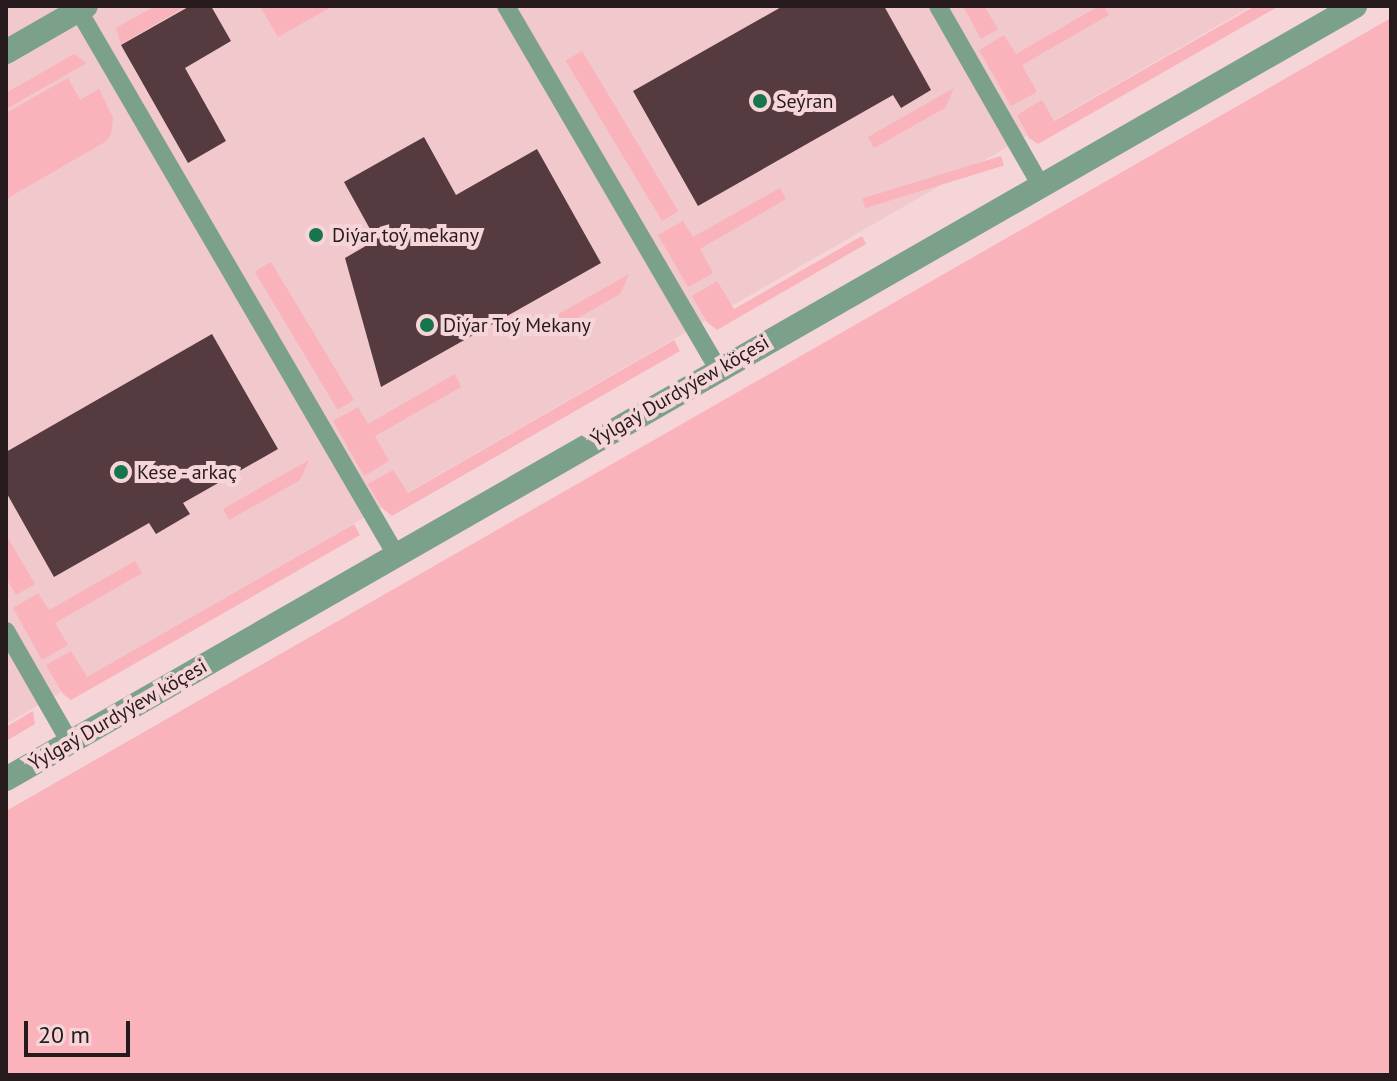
<!DOCTYPE html>
<html>
<head>
<meta charset="utf-8">
<style>
	body { margin:0 }
	#map { position:relative; width:1397px; height:1081px; overflow:hidden; background:#f6d5d9; font-family:"PT Sans",sans-serif }
	div>[style] { position:absolute }
	.built>* { inset:0; background:#f1c8cc }
	.green>* { inset:0; background:#fab2bb; transform-origin:0 0 }
	.building>* { inset:0; background:#553b3f }
	.lane>* { height:18px; margin:-9px; padding:0 9px; transform-origin:9px; border-radius:9px; background:#7ba18a }
	.street>* { height:24px; margin:-12px; padding:0 12px; transform-origin:12px; border-radius:12px; background:#7ba18a }
	.dots>* { width:22px; height:22px; translate:-50% -50%; box-sizing:border-box; border:4px solid #f6d5d9; border-radius:50% }
	span { translate:-50% -50%; white-space:nowrap; text-align:center; line-height:1.15; -webkit-text-stroke:8px #f6d5d9; paint-order:stroke }
	.poi-label { font-size:20px; color:#261a1c }
	.left { translate:0 -50%; text-align:left }
	.street-label { font-size:20px; color:#261a1c }
	.frame { position:absolute; inset:0; border:8px solid #261a1c; pointer-events:none }
	.scale { position:absolute; left:24px; top:1021px; width:106px; height:36px; box-sizing:border-box; border:4px solid #261a1c; border-top:0; padding-left:10px; font-size:24px; line-height:28px; white-space:nowrap; color:#261a1c; -webkit-text-stroke:6px #f6d5d9; paint-order:stroke }
</style>
</head>
<body>
<div id="map">
	<div class="built">
		<div style="clip-path:polygon(6px 6px,1252px 6px,6px 724px)"></div>
	</div>
	<div class="green">
		<div style="clip-path:polygon(155px 6px,187px 6px,121px 44px,116px 28px)"></div>
		<div style="clip-path:polygon(260px 6px,333px 6px,278px 37px)"></div>
		<div style="clip-path:polygon(963px 6px,984px 6px,998px 29px,981px 39px)"></div>
		<div style="clip-path:polygon(1099px 6px,1104px 6px,1109px 15px,1022px 65px,1037px 92px,1011px 106px,979px 50px,1004px 35px,1016px 54px)"></div>
		<div style="clip-path:polygon(1255px 6px,1279px 6px,1038px 144px,1029px 138px,1017px 115px,1042px 100px,1054px 121px)"></div>
		<div style="clip-path:polygon(1391px 18px,1391px 1075px,6px 1075px,6px 811px)"></div>
		<div style="left:582px;top:51px;width:187px;height:19px;rotate:59deg"></div>
		<div style="clip-path:polygon(74px 54px,87px 63px,6px 109px,6px 93px)"></div>
		<div style="clip-path:polygon(68px 78px,80px 100px,99px 89px,113px 118px,111px 135px,105px 142px,6px 199px,6px 113px)"></div>
		<div style="clip-path:polygon(954px 88px,945px 108px,874px 148px,868px 137px)"></div>
		<div style="left:1001px;top:156px;width:10px;height:145px;rotate:73deg"></div>
		<div style="clip-path:polygon(780px 188px,786px 199px,700px 249px,713px 273px,688px 287px,658px 235px,683px 221px,693px 237px)"></div>
		<div style="clip-path:polygon(862px 236px,866px 244px,717px 330px,707px 322px,692px 296px,717px 281px,734px 309px)"></div>
		<div style="left:271px;top:262px;width:161px;height:19px;rotate:59deg"></div>
		<div style="clip-path:polygon(629px 274px,620px 294px,549px 334px,543px 323px)"></div>
		<div style="clip-path:polygon(674px 340px,680px 351px,392px 516px,382px 508px,368px 484px,393px 470px,408px 493px)"></div>
		<div style="clip-path:polygon(455px 374px,461px 387px,375px 436px,389px 461px,364px 476px,333px 421px,358px 407px,368px 424px)"></div>
		<div style="clip-path:polygon(309px 460px,300px 480px,229px 520px,223px 509px)"></div>
		<div style="clip-path:polygon(354px 524px,360px 535px,71px 700px,63px 694px,46px 665px,71px 651px,87px 677px)"></div>
		<div style="clip-path:polygon(6px 535px,35px 584px,16px 595px,6px 578px)"></div>
		<div style="clip-path:polygon(135px 561px,142px 573px,55px 623px,68px 645px,42px 660px,13px 608px,38px 593px,49px 610px)"></div>
		<div style="clip-path:polygon(33px 711px,35px 724px,6px 741px,6px 727px)"></div>
	</div>
	<div class="building">
		<div style="clip-path:polygon(190px 6px,211px 6px,231px 41px,185px 68px,226px 141px,188px 163px,121px 45px)"></div>
		<div style="clip-path:polygon(783px 6px,884px 6px,931px 90px,901px 108px,893px 95px,698px 206px,633px 91px)"></div>
		<div style="clip-path:polygon(424px 137px,456px 195px,537px 149px,601px 263px,381px 387px,345px 258px,376px 240px,344px 182px)"></div>
		<div style="clip-path:polygon(212px 334px,278px 449px,183px 503px,190px 514px,156px 534px,149px 523px,54px 577px,6px 492px,6px 452px)"></div>
	</div>
	<div class="lane">
		<div style="left:76px;top:6px;width:633px;rotate:59.75deg"></div>
		<div style="left:506px;top:6px;width:420px;rotate:59.7deg"></div>
		<div style="left:938px;top:6px;width:205px;rotate:60.2deg"></div>
		<div style="left:6px;top:631px;width:130px;rotate:60.1deg"></div>
	</div>
	<div class="street">
		<div style="left:6px;top:52px;width:92px;rotate:-29.9deg"></div>
		<div style="left:6px;top:779px;width:1555px;rotate:-29.81deg"></div>
	</div>
	<div class="dots">
		<div style="left:760px;top:101px;background:#16754a"></div>
		<div style="left:316px;top:235px;background:#16754a"></div>
		<div style="left:427px;top:325px;background:#16754a"></div>
		<div style="left:121px;top:472px;background:#16754a"></div>
	</div>
	<div class="poi-label">
		<span class="left" style="left:776px;top:101px">Seýran</span>
		<span class="left" style="left:332px;top:235px">Diýar toý mekany</span>
		<span class="left" style="left:443px;top:325px">Diýar Toý Mekany</span>
		<span class="left" style="left:137px;top:472px">Kese - arkaç</span>
	</div>
	<div class="street-label">
		<span style="left:680px;top:391px;rotate:-30deg">Ýylgaý Durdyýew köçesi</span>
		<span style="left:118px;top:715px;rotate:-30deg">Ýylgaý Durdyýew köçesi</span>
	</div>
	<div class="frame"></div>
	<div class="scale">20 m</div>
</div>
</body>
</html>
